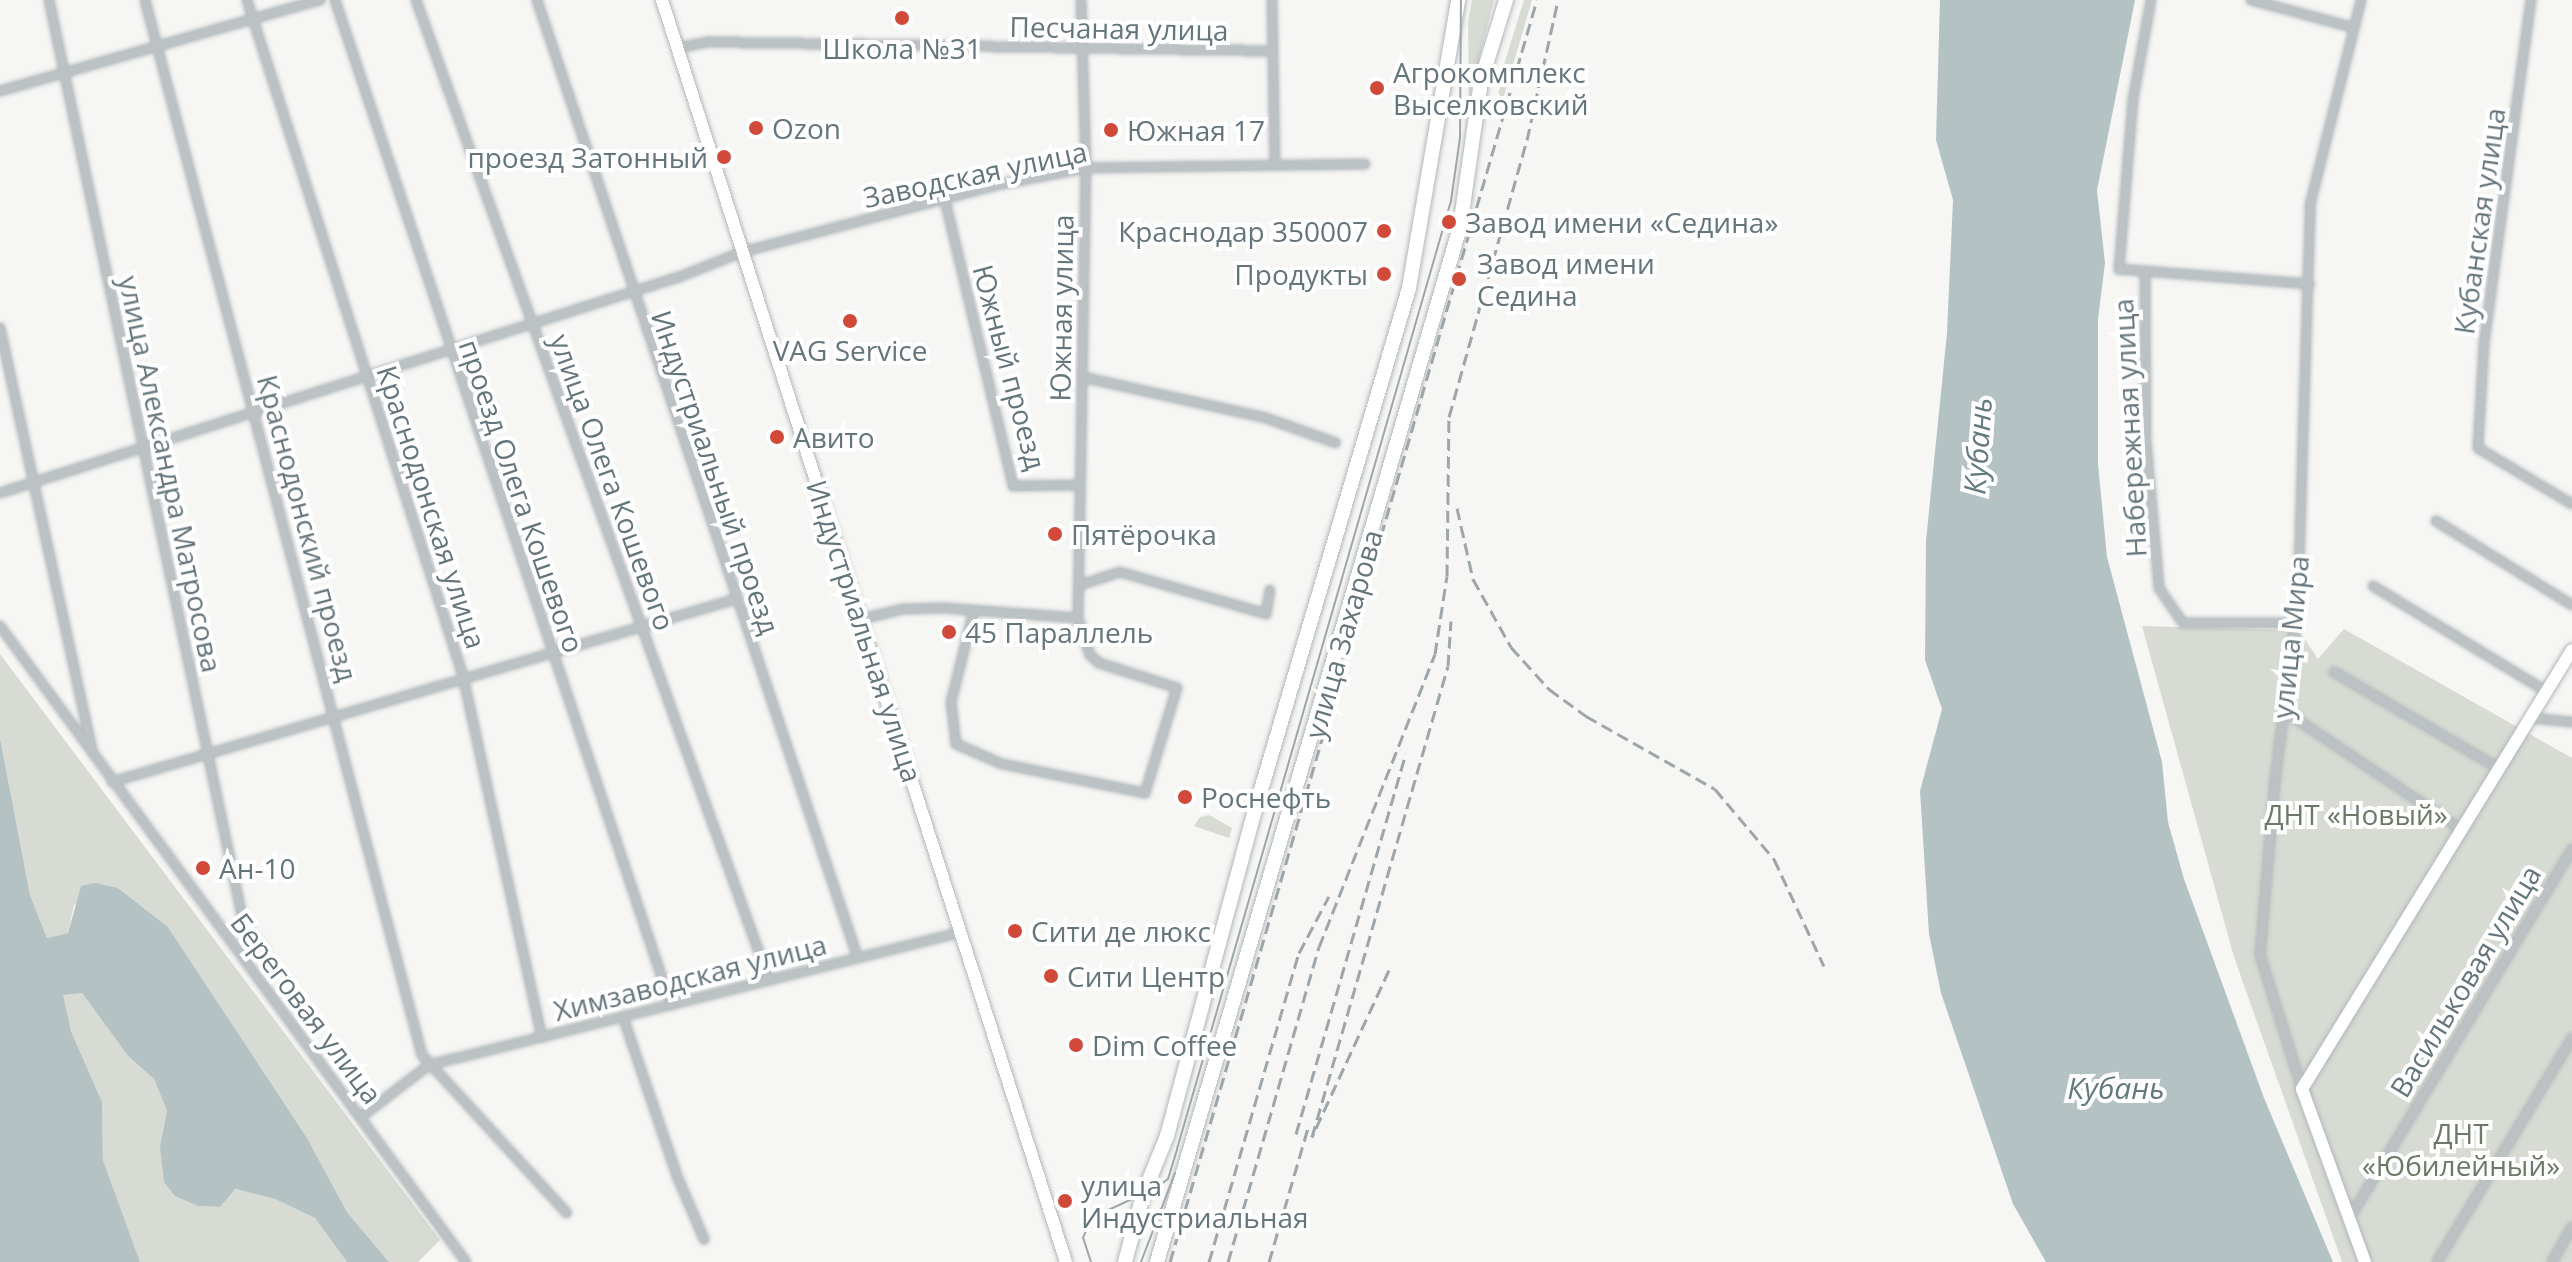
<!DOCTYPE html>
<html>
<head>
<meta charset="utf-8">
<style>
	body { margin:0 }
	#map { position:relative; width:2572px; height:1262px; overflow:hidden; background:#f6f6f4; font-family:"Open Sans",sans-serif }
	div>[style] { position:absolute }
	.green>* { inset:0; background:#d7dbd3 }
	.water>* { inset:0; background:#b4c2c4 }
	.roads { filter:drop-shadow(0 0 2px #b1b7ba) drop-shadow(0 0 2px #b1b7ba) }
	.street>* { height:8px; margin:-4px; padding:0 4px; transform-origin:4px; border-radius:4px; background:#bcc1c3 }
	.secondary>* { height:12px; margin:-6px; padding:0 6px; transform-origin:6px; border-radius:6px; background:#fff }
	.primary>* { height:14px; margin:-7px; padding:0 7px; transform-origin:7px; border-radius:7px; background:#fff }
	.tram>* { height:2px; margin:-1px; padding:0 1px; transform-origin:1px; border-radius:1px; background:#9ea6a9 }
	.rail>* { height:3px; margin-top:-1.5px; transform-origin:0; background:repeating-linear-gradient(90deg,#9ea6a9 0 12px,transparent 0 18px) }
	.dots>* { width:22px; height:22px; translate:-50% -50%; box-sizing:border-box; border:4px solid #fff; border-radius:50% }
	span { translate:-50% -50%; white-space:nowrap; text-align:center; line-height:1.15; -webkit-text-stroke:8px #fff; paint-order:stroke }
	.street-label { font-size:28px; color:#65757c }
	.poi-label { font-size:28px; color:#65757c }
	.left { translate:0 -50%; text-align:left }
	.right { translate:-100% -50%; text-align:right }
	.park-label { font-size:28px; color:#6d7967 }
	.water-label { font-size:30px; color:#647a7e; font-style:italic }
</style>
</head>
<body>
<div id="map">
	<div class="green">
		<div style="clip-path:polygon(1472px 0,1494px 0,1469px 99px,1468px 22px)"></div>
		<div style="clip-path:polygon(1524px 0,1532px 0,1502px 102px,1497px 87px)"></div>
		<div style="clip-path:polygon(2294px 623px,2318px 659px,2344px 629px,2572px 758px,2572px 1262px,2342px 1262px,2234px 957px,2142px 626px,2282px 630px)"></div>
		<div style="clip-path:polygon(0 654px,440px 1240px,418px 1262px,389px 1262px,347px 1212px,307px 1138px,168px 927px,118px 888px,74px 905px,68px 933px,47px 938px,30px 895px,0 738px)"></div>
		<div style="clip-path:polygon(1209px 815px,1232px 828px,1229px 838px,1194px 826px,1200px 817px)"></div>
		<div style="clip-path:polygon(82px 993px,128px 1056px,154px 1079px,167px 1111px,160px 1146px,198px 1206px,220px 1207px,234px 1189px,275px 1199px,315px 1218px,347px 1262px,140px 1262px,103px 1160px,102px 1102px,71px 1031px,62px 994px)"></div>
	</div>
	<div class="water">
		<div style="clip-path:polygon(1940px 0,2135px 0,2097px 190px,2105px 263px,2098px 319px,2098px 464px,2107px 557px,2162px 762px,2168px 822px,2184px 879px,2264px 1098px,2333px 1262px,2046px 1262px,2013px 1204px,1941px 993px,1929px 934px,1920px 791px,1942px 709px,1925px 660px,1926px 541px,1947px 333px,1953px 200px,1936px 140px)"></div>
		<div style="clip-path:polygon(0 738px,30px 895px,47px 938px,68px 933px,81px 886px,95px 883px,118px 888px,168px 927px,307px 1138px,347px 1212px,389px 1262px,347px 1262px,315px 1218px,275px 1199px,235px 1189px,220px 1207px,198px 1206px,175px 1196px,164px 1182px,160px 1146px,167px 1111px,154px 1079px,128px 1056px,82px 993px,63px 995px,71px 1031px,102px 1102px,103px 1160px,140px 1262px,0 1262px)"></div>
	</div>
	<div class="roads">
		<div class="street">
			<div style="left:49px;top:0;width:945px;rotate:78.1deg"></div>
			<div style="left:244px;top:925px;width:32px;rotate:51deg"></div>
			<div style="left:145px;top:0;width:1091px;rotate:75.29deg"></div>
			<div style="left:422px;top:1055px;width:214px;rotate:47.5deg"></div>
			<div style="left:247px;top:0;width:710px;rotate:72.28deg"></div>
			<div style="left:463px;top:676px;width:370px;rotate:77.7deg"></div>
			<div style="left:335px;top:0;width:1060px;rotate:71.51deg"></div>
			<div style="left:416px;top:0;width:1042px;rotate:70.19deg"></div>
			<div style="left:537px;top:0;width:1010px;rotate:71.48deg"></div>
			<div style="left:1272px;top:0;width:164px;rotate:89deg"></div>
			<div style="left:2151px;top:0;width:101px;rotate:100.3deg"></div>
			<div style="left:2133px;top:99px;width:171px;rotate:94.7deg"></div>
			<div style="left:2119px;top:269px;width:191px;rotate:4.5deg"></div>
			<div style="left:2251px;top:0;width:104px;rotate:15.1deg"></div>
			<div style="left:2531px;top:0;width:346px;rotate:97.8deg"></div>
			<div style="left:2484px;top:343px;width:105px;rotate:93.3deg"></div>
			<div style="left:2478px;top:448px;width:109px;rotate:30.8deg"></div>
			<div style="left:677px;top:48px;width:32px;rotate:-11deg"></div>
			<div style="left:708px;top:42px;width:565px;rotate:0.91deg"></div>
			<div style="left:0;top:91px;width:333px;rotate:-15.9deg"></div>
			<div style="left:945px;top:200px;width:294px;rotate:76.6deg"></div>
			<div style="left:1013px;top:486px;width:67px;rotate:-0.9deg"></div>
			<div style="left:2145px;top:271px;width:170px;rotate:89.7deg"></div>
			<div style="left:2146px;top:441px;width:148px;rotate:84.9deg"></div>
			<div style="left:2159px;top:588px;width:42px;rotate:55.6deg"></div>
			<div style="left:2183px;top:623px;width:111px"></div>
			<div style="left:0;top:328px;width:435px;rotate:77.7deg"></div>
			<div style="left:1082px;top:377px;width:185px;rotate:12.5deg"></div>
			<div style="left:1263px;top:417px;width:77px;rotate:19.6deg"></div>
			<div style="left:0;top:493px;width:713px;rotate:-17.65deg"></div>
			<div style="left:679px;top:277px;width:68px;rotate:-21.6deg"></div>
			<div style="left:742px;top:252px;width:269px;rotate:-14.7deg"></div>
			<div style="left:1002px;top:184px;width:86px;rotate:-10.8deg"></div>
			<div style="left:1086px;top:168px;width:279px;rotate:-0.8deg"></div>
			<div style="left:2436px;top:521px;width:160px;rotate:31.7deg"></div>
			<div style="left:1080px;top:585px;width:42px;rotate:-18deg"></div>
			<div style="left:1120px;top:572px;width:152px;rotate:16deg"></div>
			<div style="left:1266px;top:614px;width:24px;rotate:-81deg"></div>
			<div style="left:2373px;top:586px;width:204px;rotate:31.3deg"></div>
			<div style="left:974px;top:610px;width:95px;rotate:104deg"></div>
			<div style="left:951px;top:702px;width:42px;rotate:83.2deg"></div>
			<div style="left:956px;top:744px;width:50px;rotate:23.5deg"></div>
			<div style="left:1002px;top:764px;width:146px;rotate:11.5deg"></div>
			<div style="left:1145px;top:793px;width:110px;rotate:-73.1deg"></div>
			<div style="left:1177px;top:688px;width:82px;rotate:-162.2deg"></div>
			<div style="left:1099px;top:663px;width:12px;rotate:-138deg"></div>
			<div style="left:1090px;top:655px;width:39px;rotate:-108deg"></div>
			<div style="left:1078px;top:618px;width:450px;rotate:-89deg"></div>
			<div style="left:1086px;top:168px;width:168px;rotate:-91.7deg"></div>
			<div style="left:861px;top:619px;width:43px;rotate:-13.4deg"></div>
			<div style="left:903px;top:609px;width:41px;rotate:-1.4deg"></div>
			<div style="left:944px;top:608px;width:134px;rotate:4.3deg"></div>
			<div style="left:0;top:626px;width:788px;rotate:53.77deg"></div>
			<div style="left:2334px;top:672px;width:192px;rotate:30.3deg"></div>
			<div style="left:2283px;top:710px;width:217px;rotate:33.9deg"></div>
			<div style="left:2531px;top:718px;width:41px;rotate:5.6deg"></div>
			<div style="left:112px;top:782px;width:650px;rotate:-16.34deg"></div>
			<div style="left:623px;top:1017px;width:168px;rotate:71.2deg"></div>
			<div style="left:677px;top:1176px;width:69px;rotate:66.8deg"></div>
			<div style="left:2302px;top:1089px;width:140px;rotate:-107.4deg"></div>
			<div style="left:2260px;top:955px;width:176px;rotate:-85.1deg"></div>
			<div style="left:2275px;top:780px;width:184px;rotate:-82.8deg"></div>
			<div style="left:2298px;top:597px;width:392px;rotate:-88.2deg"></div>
			<div style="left:2310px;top:205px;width:211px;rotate:-76deg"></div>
			<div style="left:361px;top:1117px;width:86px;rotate:-37.4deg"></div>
			<div style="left:429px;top:1065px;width:549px;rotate:-14.01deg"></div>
			<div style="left:2349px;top:1219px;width:432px;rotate:-58.9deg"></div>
			<div style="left:2437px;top:1262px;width:262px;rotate:-58.9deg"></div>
			<div style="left:2552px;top:1262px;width:40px;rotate:-60.3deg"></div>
		</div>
		<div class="secondary">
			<div style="left:662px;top:0;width:1325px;rotate:72.25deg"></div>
			<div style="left:2365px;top:1262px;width:184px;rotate:-110deg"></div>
			<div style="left:2302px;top:1089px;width:515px;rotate:-58.41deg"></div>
		</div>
		<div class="primary">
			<div style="left:1125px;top:1262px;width:69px;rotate:-75deg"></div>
			<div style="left:1143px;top:1195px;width:64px;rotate:-67.9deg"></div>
			<div style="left:1167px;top:1136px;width:341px;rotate:-74.9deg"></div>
			<div style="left:1256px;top:807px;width:541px;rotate:-73.57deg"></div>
			<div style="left:1409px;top:288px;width:292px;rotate:-80.3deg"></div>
			<div style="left:1157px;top:1262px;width:1078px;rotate:-73.68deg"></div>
			<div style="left:1460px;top:227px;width:148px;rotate:-81.8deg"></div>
			<div style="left:1481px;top:81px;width:85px;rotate:-72.8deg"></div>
		</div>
	</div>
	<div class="tram">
		<div style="left:1091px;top:1262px;width:25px;rotate:-108deg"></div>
		<div style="left:1083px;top:1238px;width:22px;rotate:-68deg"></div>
		<div style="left:1091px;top:1218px;width:74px;rotate:-24.8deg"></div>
		<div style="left:1158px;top:1187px;width:13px;rotate:-39deg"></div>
		<div style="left:1168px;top:1179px;width:31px;rotate:-73deg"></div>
		<div style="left:1177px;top:1149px;width:987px;rotate:-73.88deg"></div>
		<div style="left:1451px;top:201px;width:64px;rotate:-81.9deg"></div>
		<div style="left:1460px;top:138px;width:138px;rotate:-89.6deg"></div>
		<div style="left:1141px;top:1262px;width:95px;rotate:-69.1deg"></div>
	</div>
	<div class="rail">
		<div style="left:1457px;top:508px;width:73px;rotate:77.3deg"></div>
		<div style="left:1473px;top:579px;width:78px;rotate:60.8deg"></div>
		<div style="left:1511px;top:647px;width:57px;rotate:47.9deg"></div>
		<div style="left:1549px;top:689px;width:46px;rotate:36.1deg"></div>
		<div style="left:1586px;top:716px;width:148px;rotate:29.5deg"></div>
		<div style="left:1715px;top:789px;width:92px;rotate:49.9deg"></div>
		<div style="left:1774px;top:859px;width:118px;rotate:65deg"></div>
		<div style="left:1389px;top:970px;width:184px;rotate:114.8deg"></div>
		<div style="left:1312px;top:1137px;width:490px;rotate:-73.9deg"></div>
		<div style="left:1448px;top:666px;width:45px;rotate:-86.2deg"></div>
		<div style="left:1296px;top:1134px;width:396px;rotate:-73.9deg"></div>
		<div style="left:1170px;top:1262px;width:1314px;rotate:-73.79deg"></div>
		<div style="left:1209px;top:1262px;width:322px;rotate:-73.8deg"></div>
		<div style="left:1299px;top:953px;width:64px;rotate:-62.2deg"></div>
		<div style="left:1228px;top:1262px;width:328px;rotate:-73.9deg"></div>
		<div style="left:1319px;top:947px;width:315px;rotate:-68.4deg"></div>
		<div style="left:1435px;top:654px;width:79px;rotate:-81.3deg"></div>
		<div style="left:1447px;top:576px;width:159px;rotate:-89.3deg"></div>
		<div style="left:1449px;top:417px;width:288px;rotate:-74.3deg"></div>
		<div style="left:1527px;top:140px;width:143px;rotate:-77.5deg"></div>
		<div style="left:1269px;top:1262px;width:144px;rotate:-73.8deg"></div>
	</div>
	<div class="dots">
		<div style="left:902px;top:18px;background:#d14939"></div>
		<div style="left:1377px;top:88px;background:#d14939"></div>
		<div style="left:756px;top:128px;background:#d14939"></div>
		<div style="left:1111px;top:130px;background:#d14939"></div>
		<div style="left:724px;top:157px;background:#d14939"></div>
		<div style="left:1449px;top:222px;background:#d14939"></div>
		<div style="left:1384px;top:231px;background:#d14939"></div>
		<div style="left:1384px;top:274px;background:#d14939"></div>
		<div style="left:1459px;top:279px;background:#d14939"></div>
		<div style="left:850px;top:321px;background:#d14939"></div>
		<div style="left:777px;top:437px;background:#d14939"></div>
		<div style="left:1055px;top:534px;background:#d14939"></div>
		<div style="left:949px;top:632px;background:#d14939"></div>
		<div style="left:1185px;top:797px;background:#d14939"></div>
		<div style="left:203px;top:868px;background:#d14939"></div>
		<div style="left:1015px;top:931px;background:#d14939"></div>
		<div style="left:1051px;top:976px;background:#d14939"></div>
		<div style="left:1076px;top:1045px;background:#d14939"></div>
		<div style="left:1065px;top:1201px;background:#d14939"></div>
	</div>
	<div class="street-label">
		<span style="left:1119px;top:28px;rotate:1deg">Песчаная улица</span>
		<span style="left:975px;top:174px;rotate:-12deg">Заводская улица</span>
		<span style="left:2479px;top:221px;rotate:-82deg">Кубанская улица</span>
		<span style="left:1061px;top:308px;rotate:-89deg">Южная улица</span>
		<span style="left:1010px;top:367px;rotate:75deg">Южный проезд</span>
		<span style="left:2129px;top:428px;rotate:-93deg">Набережная улица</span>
		<span style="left:716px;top:472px;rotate:71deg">Индустриальный проезд</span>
		<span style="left:171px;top:474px;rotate:78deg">улица Александра Матросова</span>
		<span style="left:613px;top:482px;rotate:70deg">улица Олега Кошевого</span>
		<span style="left:522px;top:496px;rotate:71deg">проезд Олега Кошевого</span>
		<span style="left:432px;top:507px;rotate:72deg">Краснодонская улица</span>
		<span style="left:308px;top:528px;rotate:75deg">Краснодонский проезд</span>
		<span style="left:865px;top:631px;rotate:72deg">Индустриальная улица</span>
		<span style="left:1343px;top:634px;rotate:-74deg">улица Захарова</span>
		<span style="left:2290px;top:637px;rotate:-84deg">улица Мира</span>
		<span style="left:690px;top:977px;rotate:-14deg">Химзаводская улица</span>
		<span style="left:2465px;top:981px;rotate:-59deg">Васильковая улица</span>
		<span style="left:307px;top:1008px;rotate:53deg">Береговая улица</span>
	</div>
	<div class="poi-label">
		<span style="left:902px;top:48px">Школа №31</span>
		<span class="left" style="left:1393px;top:88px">Агрокомплекс<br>Выселковский</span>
		<span class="left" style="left:772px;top:128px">Ozon</span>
		<span class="left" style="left:1127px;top:130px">Южная 17</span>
		<span class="right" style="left:708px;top:157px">проезд Затонный</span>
		<span class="left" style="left:1465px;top:222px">Завод имени «Седина»</span>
		<span class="right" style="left:1368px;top:231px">Краснодар 350007</span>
		<span class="left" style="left:1477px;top:279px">Завод имени<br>Седина</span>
		<span class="right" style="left:1368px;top:274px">Продукты</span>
		<span style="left:850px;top:350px">VAG Service</span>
		<span class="left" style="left:793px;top:437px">Авито</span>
		<span class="left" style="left:1071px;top:534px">Пятёрочка</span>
		<span class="left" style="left:965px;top:632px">45 Параллель</span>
		<span class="left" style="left:1201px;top:797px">Роснефть</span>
		<span class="left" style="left:219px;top:868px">Ан-10</span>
		<span class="left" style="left:1031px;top:931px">Сити де люкс</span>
		<span class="left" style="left:1067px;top:976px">Сити Центр</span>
		<span class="left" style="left:1092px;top:1045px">Dim Coffee</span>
		<span class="left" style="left:1081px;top:1201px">улица<br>Индустриальная</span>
	</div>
	<div class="park-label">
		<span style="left:2356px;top:814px">ДНТ «Новый»</span>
		<span style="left:2461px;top:1149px">ДНТ<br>«Юбилейный»</span>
	</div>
	<div class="water-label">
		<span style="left:1978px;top:446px;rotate:-86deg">Кубань</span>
		<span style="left:2116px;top:1088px">Кубань</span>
	</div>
</div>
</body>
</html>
